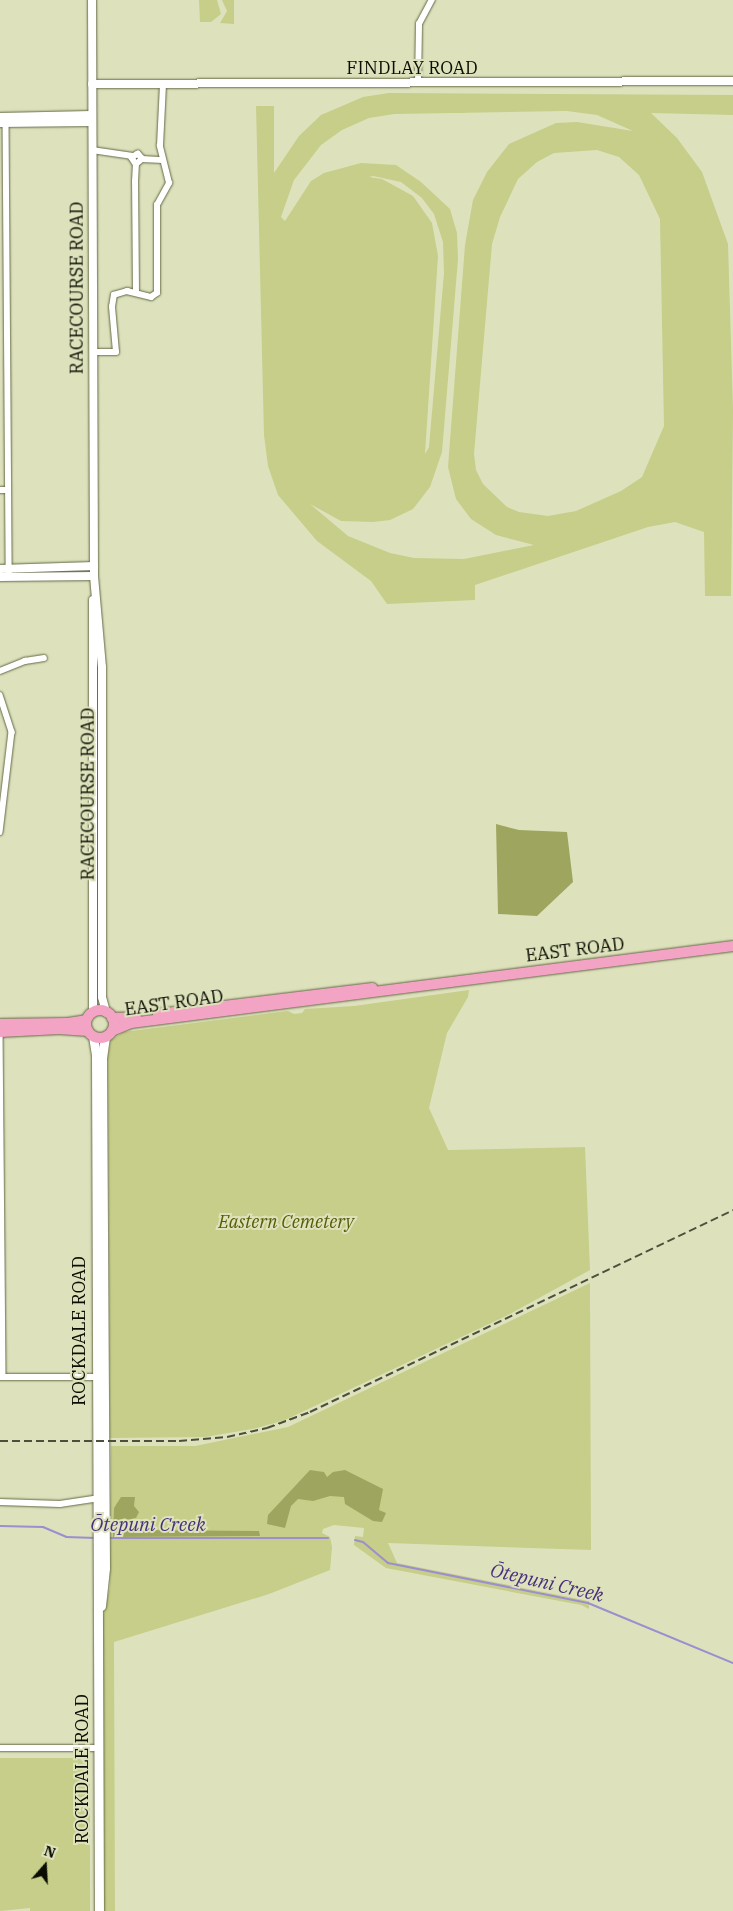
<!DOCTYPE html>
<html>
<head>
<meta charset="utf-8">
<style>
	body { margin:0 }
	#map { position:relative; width:733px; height:1911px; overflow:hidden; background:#dde2bc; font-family:"IBM Plex Serif",serif }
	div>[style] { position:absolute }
	.green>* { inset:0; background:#c6ce89 }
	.forest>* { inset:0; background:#9ea55e }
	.stream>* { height:2px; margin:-1px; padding:0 1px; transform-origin:1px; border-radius:1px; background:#9c8ecf }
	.roads { filter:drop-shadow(0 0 1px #656947) drop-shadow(0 0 1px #656947) }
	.minor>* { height:5.5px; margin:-2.75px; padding:0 2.75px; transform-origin:2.75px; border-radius:2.75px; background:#fff }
	.tertiary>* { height:8px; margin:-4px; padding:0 4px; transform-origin:4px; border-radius:4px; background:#fff }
	.secondary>* { height:9px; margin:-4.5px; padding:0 4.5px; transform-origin:4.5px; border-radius:4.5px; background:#fff }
	.trunk>* { height:10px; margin:-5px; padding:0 5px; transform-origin:5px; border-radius:5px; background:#f3a4c4 }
	.trunk>.ring { margin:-5px; padding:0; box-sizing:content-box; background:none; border:10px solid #f3a4c4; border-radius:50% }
	.rail>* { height:2px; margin-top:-1px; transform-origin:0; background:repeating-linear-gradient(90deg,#4c4f3c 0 8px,transparent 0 12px) }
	span { translate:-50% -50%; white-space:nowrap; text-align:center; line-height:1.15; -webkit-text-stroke:4px #dde2bc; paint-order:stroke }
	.street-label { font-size:18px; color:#0b0d02 }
	.park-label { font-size:18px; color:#565c04; font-style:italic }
	.water-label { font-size:19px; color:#472f7c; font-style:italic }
	.north { position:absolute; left:20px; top:1841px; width:50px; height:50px; -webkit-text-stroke:4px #dde2bc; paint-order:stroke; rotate:19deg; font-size:14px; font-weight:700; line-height:20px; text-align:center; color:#0b0d02 }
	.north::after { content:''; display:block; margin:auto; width:18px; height:22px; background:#0b0d02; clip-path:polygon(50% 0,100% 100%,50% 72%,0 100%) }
</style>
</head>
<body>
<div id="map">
	<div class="green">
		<div style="clip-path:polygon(199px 0,217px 0,221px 14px,211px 22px,200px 22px)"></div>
		<div style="clip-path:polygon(222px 0,234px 0,234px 24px,220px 23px,227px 11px)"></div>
		<div style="clip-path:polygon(evenodd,389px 93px,733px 95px,733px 115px,651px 113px,677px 138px,702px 172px,728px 244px,733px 410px,731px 596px,705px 596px,704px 532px,675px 522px,648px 527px,475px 585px,475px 600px,387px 604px,371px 581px,317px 541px,278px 495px,268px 466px,264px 435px,256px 106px,274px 106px,274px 173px,299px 136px,321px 115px,363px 97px,389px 93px,567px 111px,597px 115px,633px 131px,577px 122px,556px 123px,509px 144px,487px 172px,473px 200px,465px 245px,448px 467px,456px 499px,471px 519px,496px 535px,534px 545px,464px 559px,414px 558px,390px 553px,348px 536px,310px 504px,341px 521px,373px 522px,390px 520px,413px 509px,430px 487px,442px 452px,458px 259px,457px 233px,450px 209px,421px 182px,396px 165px,361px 163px,324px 173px,311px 181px,285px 221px,281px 217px,294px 180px,321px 145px,342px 130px,369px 118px,394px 114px,567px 111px,389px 93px,597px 150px,619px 157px,639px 175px,660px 219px,664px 426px,642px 477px,621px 491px,576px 511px,548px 516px,519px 512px,507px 507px,483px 484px,476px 470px,474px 454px,492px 244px,500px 217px,518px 179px,537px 162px,554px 153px,597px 150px,389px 93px,373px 176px,401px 182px,422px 198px,434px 214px,443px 242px,444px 273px,429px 447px,425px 454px,438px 256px,432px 223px,413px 196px,382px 179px,369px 177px,373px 176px)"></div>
		<div style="clip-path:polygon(469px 990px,468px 997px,447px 1033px,429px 1108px,448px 1150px,585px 1147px,590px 1270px,506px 1316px,285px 1420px,257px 1428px,205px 1437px,110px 1438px,108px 1055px,111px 1040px,124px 1032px,288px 1011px,294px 1014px,302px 1013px,305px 1009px,354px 1006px)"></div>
		<div style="clip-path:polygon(590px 1283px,591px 1550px,388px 1543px,397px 1563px,589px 1601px,589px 1609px,581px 1605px,386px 1568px,354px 1545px,355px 1536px,363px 1537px,364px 1528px,334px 1525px,323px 1529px,322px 1533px,330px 1537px,332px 1547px,330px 1570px,269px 1594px,114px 1642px,115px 1911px,103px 1911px,102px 1644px,103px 1616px,110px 1587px,111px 1446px,195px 1446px,288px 1427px)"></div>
		<div style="clip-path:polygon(0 1758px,79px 1758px,90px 1768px,90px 1911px,30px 1911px,30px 1908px,0 1911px)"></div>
	</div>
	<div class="forest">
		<div style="clip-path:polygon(496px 824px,519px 830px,567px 832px,573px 882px,537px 916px,498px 914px)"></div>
		<div style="clip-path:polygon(310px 1470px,324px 1472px,327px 1477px,333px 1472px,345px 1470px,383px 1489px,379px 1510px,386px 1513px,382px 1522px,373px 1521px,345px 1504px,344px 1497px,330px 1496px,313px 1501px,298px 1499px,291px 1506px,285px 1528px,267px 1524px,268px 1515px)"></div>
		<div style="clip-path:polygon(121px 1497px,135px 1497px,134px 1506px,139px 1512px,136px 1518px,138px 1530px,259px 1531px,260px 1536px,113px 1537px,114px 1508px)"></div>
	</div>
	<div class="stream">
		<div style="left:0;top:1526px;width:43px;rotate:1.3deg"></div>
		<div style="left:43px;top:1527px;width:25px;rotate:23deg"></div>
		<div style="left:66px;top:1537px;width:30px;rotate:2deg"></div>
		<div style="left:108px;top:1538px;width:220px"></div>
		<div style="left:355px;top:1540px;width:8px;rotate:14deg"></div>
		<div style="left:363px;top:1542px;width:33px;rotate:40deg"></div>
		<div style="left:388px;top:1563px;width:204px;rotate:11.3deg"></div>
		<div style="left:588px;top:1603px;width:157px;rotate:22.5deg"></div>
	</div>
	<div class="roads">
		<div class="minor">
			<div style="left:418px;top:83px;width:59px;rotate:-89deg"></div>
			<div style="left:419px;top:24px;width:27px;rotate:-62deg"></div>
			<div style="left:6px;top:119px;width:453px;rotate:89.6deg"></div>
			<div style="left:92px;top:150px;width:41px;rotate:8.3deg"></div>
			<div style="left:142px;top:159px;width:21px;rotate:3deg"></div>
			<div style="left:136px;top:292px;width:110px;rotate:-90.5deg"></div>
			<div style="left:135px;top:182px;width:18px;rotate:-87deg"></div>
			<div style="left:136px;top:164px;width:8px;rotate:-40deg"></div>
			<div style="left:142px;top:159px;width:6px;rotate:-129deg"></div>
			<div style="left:138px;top:154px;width:7px;rotate:146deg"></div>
			<div style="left:132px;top:158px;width:7px;rotate:56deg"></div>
			<div style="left:93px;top:352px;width:23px"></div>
			<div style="left:116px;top:352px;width:45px;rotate:-95.1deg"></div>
			<div style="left:112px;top:307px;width:12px;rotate:-81deg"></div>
			<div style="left:114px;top:295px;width:14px;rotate:-17deg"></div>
			<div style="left:127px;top:291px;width:25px;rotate:14deg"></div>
			<div style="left:151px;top:297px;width:7px;rotate:-34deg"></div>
			<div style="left:157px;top:293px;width:88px;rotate:-90deg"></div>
			<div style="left:157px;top:205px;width:25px;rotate:-61deg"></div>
			<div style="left:169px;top:183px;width:38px;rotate:-104deg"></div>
			<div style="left:160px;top:146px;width:62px;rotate:-87.2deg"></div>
			<div style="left:0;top:490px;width:8px"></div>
			<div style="left:0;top:671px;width:27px;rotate:-22deg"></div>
			<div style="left:25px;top:661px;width:19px;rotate:-9deg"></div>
			<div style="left:0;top:695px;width:39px;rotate:72deg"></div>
			<div style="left:12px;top:732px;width:101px;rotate:96.8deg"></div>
			<div style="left:0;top:1030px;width:347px;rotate:89.5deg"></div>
			<div style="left:0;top:1377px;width:100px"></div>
			<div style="left:0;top:1502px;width:60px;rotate:1.9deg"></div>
			<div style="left:60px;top:1504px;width:40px;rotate:-8.5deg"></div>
			<div style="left:0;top:1748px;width:98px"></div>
		</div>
		<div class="tertiary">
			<div style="left:92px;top:0;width:576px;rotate:89.8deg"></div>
			<div style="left:94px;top:576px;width:91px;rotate:85deg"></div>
			<div style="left:102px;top:667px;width:330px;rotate:90deg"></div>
			<div style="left:102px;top:997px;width:16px;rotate:75deg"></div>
			<div style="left:92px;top:84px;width:641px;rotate:-0.27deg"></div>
			<div style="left:0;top:117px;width:91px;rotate:-1.3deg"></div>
			<div style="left:0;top:123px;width:91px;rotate:-0.6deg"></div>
			<div style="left:0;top:569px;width:94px;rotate:-1.8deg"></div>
			<div style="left:0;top:577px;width:94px;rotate:-0.6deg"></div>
			<div style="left:93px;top:600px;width:412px;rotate:90deg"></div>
		</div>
		<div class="secondary">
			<div style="left:93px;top:1036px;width:20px;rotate:81deg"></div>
			<div style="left:96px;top:1056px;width:855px;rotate:89.8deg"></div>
			<div style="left:101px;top:1606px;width:38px;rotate:-84deg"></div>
			<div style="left:105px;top:1568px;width:510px;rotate:-90.34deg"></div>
			<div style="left:102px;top:1058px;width:21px;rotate:-82deg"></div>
		</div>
		<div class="trunk">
			<div class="ring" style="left:86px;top:1010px;width:18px;height:18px"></div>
			<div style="left:158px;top:1014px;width:216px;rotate:-6.9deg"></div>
			<div style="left:112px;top:1018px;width:24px;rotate:-2deg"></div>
			<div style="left:0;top:1024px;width:68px;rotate:-0.8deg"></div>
			<div style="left:68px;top:1023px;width:18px;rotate:-9deg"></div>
			<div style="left:112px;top:1031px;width:21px;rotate:-23deg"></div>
			<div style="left:131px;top:1023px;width:607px;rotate:-7.29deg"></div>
			<div style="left:0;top:1032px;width:59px;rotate:-2.9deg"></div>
			<div style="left:59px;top:1029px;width:29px;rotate:4deg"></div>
		</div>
	</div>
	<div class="rail">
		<div style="left:0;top:1441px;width:179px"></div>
		<div style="left:179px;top:1441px;width:48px;rotate:-4.8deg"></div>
		<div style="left:227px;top:1437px;width:41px;rotate:-12.7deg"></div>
		<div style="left:267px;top:1428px;width:46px;rotate:-20.4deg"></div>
		<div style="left:310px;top:1412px;width:469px;rotate:-25.5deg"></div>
	</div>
	<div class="street-label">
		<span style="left:412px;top:68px">FINDLAY ROAD</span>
		<span style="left:77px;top:288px;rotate:-90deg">RACECOURSE ROAD</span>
		<span style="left:88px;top:794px;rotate:-90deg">RACECOURSE ROAD</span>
		<span style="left:575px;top:950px;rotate:-7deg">EAST ROAD</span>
		<span style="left:174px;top:1003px;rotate:-8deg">EAST ROAD</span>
		<span style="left:79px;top:1331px;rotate:-90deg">ROCKDALE ROAD</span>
		<span style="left:82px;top:1769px;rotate:-90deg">ROCKDALE ROAD</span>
	</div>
	<div class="park-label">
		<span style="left:286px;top:1222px">Eastern Cemetery</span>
	</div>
	<div class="water-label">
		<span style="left:148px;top:1525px">Ōtepuni Creek</span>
		<span style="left:547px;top:1583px;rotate:13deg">Ōtepuni Creek</span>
	</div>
	<div class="north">N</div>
</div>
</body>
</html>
